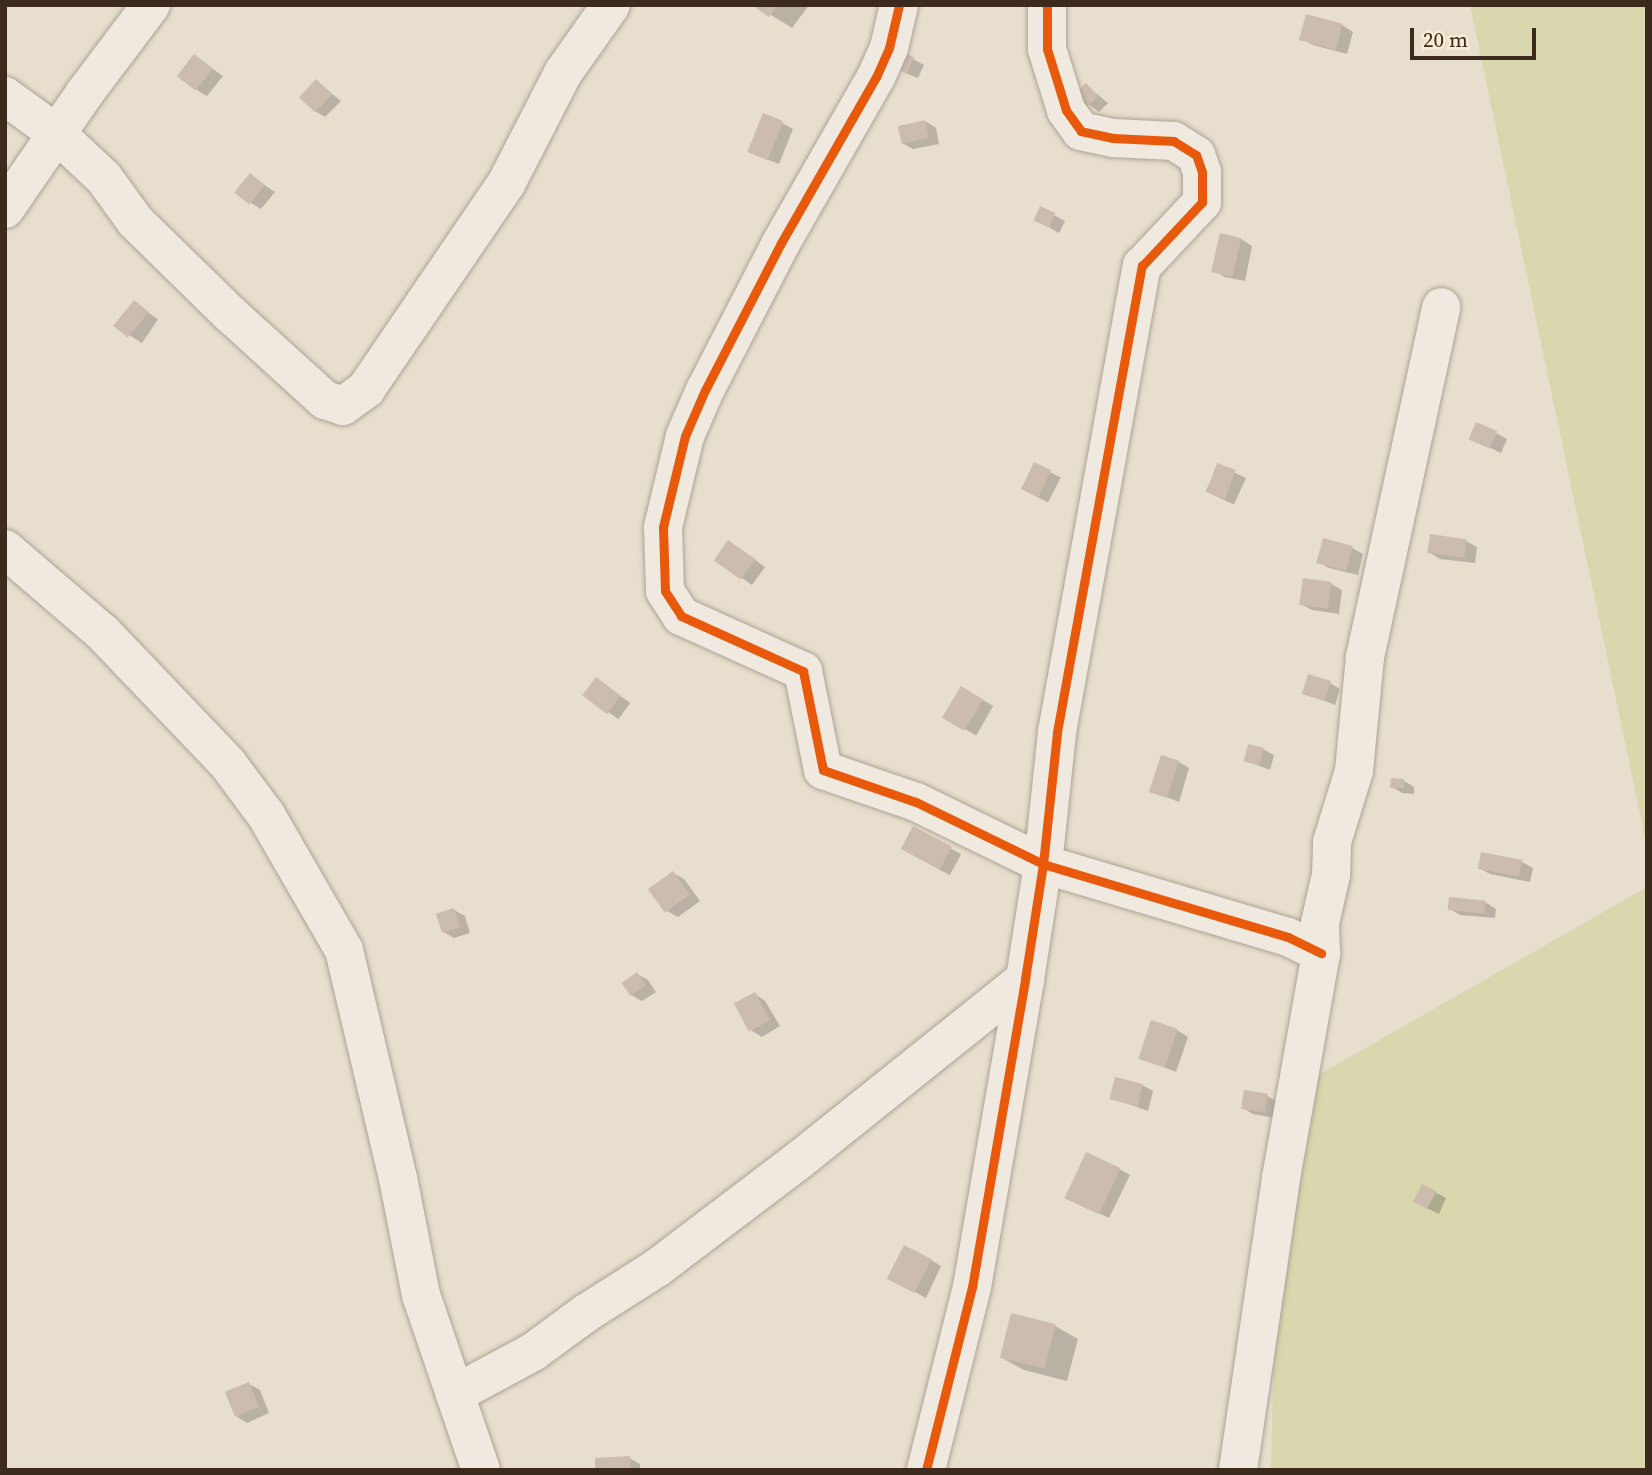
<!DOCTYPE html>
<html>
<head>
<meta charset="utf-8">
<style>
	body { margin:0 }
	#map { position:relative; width:1652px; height:1475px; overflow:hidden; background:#e7decd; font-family:"Source Serif 4",serif }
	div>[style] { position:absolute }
	.green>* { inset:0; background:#d8d7ae }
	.shadow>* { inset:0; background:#0003; transform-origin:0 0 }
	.building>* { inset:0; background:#cbbcae; transform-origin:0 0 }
	.roads { filter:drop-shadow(0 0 2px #aca396) drop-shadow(0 0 2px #aca396) }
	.street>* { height:38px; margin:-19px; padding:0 19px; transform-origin:19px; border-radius:19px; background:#efe9df }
	.cycleway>* { height:9px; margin:-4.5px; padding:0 4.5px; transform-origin:4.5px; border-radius:4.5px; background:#e8590c }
	span { translate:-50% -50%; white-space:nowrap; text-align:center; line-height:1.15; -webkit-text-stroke:7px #f8ecd3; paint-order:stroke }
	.frame { position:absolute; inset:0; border:7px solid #3c2b1d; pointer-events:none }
	.scale { position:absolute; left:1410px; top:28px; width:126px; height:32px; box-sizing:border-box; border:4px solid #3c2b1d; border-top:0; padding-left:9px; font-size:21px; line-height:24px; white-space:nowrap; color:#3c2b1d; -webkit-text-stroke:5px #f8ecd3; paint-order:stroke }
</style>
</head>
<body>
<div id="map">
	<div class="green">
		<div style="clip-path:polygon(1470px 5px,1647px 5px,1647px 847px)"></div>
		<div style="clip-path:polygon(1647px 887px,1647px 1470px,1271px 1470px,1280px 1097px)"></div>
	</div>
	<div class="shadow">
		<div style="clip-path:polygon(755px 5px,809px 5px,792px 28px)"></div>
		<div style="clip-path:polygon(1342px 25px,1353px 32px,1347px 54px,1313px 45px,1302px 39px)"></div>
		<div style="clip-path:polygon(194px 56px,223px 76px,207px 96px,197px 90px)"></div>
		<div style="clip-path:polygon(913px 59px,924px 65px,918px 78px,905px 73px)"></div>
		<div style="clip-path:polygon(316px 81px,341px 101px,325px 117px,315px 111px)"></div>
		<div style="clip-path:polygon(1086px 85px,1108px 103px,1099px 112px,1076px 95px)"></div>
		<div style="clip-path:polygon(925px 121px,936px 128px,939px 144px,913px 149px,902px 143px)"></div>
		<div style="clip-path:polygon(782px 123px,793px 129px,779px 164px,761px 157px)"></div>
		<div style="clip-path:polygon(251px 176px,275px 192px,261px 209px,251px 203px)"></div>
		<div style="clip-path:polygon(1041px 208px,1065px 221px,1059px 233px,1045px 225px)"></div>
		<div style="clip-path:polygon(1221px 235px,1241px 239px,1252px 246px,1245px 281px,1225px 277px,1215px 271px)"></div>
		<div style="left:134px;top:303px;width:29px;height:29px;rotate:34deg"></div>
		<div style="clip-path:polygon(1496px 433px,1507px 439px,1501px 453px,1471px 439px)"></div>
		<div style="left:1034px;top:464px;width:30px;height:28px;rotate:27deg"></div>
		<div style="left:1218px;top:465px;width:31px;height:29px;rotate:25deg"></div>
		<div style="clip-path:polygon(1466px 541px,1477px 547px,1475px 563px,1440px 559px,1429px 552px)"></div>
		<div style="clip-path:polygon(739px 548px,765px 567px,752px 585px,716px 560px)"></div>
		<div style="clip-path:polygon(1352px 548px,1363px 554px,1358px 575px,1329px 568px,1318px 562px)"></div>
		<div style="clip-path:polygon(1331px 584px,1342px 590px,1339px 614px,1312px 610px,1301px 604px)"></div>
		<div style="left:597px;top:679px;width:41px;height:20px;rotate:36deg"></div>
		<div style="clip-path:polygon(1330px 683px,1340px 689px,1335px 705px,1304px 693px)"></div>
		<div style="left:962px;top:688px;width:36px;height:34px;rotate:30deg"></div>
		<div style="clip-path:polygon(1263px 749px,1274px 755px,1270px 770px,1246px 761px)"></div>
		<div style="clip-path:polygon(1179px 762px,1189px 768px,1179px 802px,1152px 791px)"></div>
		<div style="clip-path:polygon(1404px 781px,1414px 787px,1414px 794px,1402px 793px,1392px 787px)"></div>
		<div style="left:914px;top:828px;width:54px;height:24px;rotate:29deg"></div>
		<div style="clip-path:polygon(1482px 854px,1522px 862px,1533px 868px,1530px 882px,1490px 874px,1479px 868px)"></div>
		<div style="clip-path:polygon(673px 873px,684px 879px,700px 901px,678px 917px,667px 911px)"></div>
		<div style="clip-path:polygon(1485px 902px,1496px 909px,1495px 918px,1460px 915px,1450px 909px)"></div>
		<div style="clip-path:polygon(454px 910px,465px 916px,470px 933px,454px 938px,444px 932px)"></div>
		<div style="clip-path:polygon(637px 974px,648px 980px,656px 992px,642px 1001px,631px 995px,623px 984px)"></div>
		<div style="clip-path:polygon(755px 994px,765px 1001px,780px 1026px,762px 1037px,752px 1031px)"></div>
		<div style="clip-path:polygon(1177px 1030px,1188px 1037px,1176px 1072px,1140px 1058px)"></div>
		<div style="clip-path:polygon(1142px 1085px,1153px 1091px,1148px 1111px,1112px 1098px)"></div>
		<div style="clip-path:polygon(1267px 1096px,1278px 1102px,1275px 1118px,1253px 1114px,1243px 1108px)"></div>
		<div style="clip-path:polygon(1119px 1169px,1130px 1175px,1109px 1218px,1077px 1203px)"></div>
		<div style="clip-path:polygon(1435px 1192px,1446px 1198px,1439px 1214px,1426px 1208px)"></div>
		<div style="clip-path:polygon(931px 1260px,941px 1266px,926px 1298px,889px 1278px)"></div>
		<div style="clip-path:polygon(1055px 1326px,1078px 1339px,1067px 1381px,1024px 1370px,1002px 1358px)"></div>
		<div style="clip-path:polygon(249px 1384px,260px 1390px,269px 1413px,247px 1423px,237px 1417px)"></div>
		<div style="clip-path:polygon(629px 1458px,640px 1464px,640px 1470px,597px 1470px)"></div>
	</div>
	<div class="building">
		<div style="clip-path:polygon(752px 5px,778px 5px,769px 17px)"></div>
		<div style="left:1306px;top:14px;width:38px;height:27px;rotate:15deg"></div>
		<div style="left:899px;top:51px;width:16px;height:18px;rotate:22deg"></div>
		<div style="left:194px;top:54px;width:24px;height:28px;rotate:38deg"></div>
		<div style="left:316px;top:79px;width:22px;height:25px;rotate:43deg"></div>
		<div style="left:1086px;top:83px;width:18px;height:17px;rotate:47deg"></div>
		<div style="left:763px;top:113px;width:22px;height:42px;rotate:22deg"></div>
		<div style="left:925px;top:120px;width:18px;height:28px;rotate:77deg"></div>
		<div style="left:250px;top:173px;width:19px;height:25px;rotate:39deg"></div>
		<div style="left:1040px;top:206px;width:17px;height:16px;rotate:24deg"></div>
		<div style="left:1220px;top:233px;width:22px;height:40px;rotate:13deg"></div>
		<div style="left:134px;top:300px;width:19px;height:33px;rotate:39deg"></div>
		<div style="left:1476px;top:422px;width:23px;height:19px;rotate:23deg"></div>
		<div style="left:1034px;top:462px;width:19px;height:30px;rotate:25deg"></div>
		<div style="left:1217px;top:463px;width:20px;height:31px;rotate:20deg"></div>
		<div style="left:1430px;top:534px;width:37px;height:19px;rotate:8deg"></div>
		<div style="left:1323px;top:538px;width:31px;height:26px;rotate:15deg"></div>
		<div style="left:728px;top:540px;width:33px;height:25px;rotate:35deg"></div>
		<div style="left:1303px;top:578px;width:29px;height:27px;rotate:8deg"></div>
		<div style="left:1308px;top:674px;width:24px;height:21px;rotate:17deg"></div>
		<div style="left:596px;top:677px;width:31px;height:23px;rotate:37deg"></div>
		<div style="left:961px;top:686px;width:26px;height:37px;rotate:31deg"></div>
		<div style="left:1248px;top:744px;width:16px;height:18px;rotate:14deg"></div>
		<div style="left:1161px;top:755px;width:19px;height:39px;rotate:18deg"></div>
		<div style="clip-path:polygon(1391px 778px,1404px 779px,1404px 788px,1390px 788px)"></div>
		<div style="left:913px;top:826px;width:44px;height:26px;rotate:28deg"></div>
		<div style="left:1481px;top:852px;width:42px;height:17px;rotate:11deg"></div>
		<div style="left:673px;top:871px;width:29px;height:31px;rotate:54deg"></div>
		<div style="left:1449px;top:897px;width:37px;height:13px;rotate:6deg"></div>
		<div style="left:454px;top:908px;width:20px;height:19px;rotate:72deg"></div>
		<div style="left:637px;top:972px;width:16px;height:19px;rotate:55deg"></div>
		<div style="left:755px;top:992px;width:32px;height:24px;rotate:62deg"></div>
		<div style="left:1151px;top:1020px;width:28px;height:41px;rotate:18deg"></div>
		<div style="left:1115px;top:1077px;width:29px;height:23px;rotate:14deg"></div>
		<div style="left:1244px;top:1090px;width:24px;height:19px;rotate:9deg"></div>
		<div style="left:1086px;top:1152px;width:38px;height:51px;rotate:25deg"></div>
		<div style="left:1422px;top:1184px;width:16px;height:20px;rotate:27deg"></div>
		<div style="left:904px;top:1245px;width:31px;height:38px;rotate:27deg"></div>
		<div style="left:1011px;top:1313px;width:46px;height:46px;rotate:14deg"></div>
		<div style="left:249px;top:1382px;width:27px;height:26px;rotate:68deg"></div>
		<div style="clip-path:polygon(630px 1456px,630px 1470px,595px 1470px,595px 1458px)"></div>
	</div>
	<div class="roads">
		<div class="street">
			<div style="left:899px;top:5px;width:44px;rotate:103.1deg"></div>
			<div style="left:889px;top:48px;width:32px;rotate:114deg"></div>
			<div style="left:876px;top:77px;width:191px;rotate:119.8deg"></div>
			<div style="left:781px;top:243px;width:165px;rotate:117.3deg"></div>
			<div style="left:705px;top:390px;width:50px;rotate:113.5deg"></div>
			<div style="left:685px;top:436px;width:94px;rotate:103.6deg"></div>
			<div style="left:663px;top:527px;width:64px;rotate:88.2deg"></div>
			<div style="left:665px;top:591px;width:30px;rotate:57deg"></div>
			<div style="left:681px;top:616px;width:134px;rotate:24.3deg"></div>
			<div style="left:803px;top:671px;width:101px;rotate:78.6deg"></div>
			<div style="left:823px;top:770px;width:98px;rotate:19deg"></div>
			<div style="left:916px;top:802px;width:141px;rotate:26deg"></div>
			<div style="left:1043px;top:864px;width:256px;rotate:16.6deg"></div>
			<div style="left:1288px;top:937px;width:37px;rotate:26deg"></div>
			<div style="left:5px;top:96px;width:63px;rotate:36deg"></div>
			<div style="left:56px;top:133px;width:66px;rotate:43.2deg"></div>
			<div style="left:104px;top:178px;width:53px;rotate:54.2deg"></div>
			<div style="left:135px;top:221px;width:132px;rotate:44.4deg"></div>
			<div style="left:229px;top:313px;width:130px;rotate:42.2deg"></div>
			<div style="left:325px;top:400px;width:19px;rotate:18deg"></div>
			<div style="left:343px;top:406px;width:29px;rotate:-36deg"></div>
			<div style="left:366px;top:389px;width:250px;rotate:-55.7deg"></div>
			<div style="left:507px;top:182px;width:123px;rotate:-62.8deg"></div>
			<div style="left:563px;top:73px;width:83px;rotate:-54.8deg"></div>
			<div style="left:5px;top:209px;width:140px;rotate:-55.5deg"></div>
			<div style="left:84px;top:94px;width:111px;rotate:-53deg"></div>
			<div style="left:5px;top:549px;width:129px;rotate:40.6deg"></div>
			<div style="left:103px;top:633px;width:181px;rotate:46.3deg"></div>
			<div style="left:228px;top:764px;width:64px;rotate:53.3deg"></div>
			<div style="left:266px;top:815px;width:156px;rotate:60deg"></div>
			<div style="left:344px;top:950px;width:234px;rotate:76.7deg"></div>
			<div style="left:398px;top:1178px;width:119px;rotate:78.9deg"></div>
			<div style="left:421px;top:1295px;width:185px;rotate:71.1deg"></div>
			<div style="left:455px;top:1394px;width:89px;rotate:-28.3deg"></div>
			<div style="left:533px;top:1352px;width:66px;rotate:-36.3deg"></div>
			<div style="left:586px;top:1313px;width:84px;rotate:-32.4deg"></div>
			<div style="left:657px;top:1268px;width:177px;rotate:-37.2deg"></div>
			<div style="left:798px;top:1161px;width:291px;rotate:-38.7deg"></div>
			<div style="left:926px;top:1470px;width:189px;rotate:-75.9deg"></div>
			<div style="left:972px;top:1287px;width:313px;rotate:-80.2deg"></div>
			<div style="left:1025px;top:979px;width:116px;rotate:-81.1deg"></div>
			<div style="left:1043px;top:864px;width:133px;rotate:-83.9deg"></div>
			<div style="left:1057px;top:732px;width:474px;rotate:-79.7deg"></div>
			<div style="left:1142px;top:266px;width:88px;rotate:-46.8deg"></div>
			<div style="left:1202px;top:202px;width:30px;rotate:-90deg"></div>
			<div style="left:1202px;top:172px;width:18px;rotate:-109deg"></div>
			<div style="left:1196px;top:155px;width:26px;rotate:-148deg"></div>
			<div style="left:1174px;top:141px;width:61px;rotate:-177.2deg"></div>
			<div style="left:1113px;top:138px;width:33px;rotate:-168deg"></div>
			<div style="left:1081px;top:131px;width:26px;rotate:-126deg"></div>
			<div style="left:1066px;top:110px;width:64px;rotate:-107.3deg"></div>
			<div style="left:1047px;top:49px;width:44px;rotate:-90deg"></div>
			<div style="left:1238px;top:1470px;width:295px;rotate:-81.6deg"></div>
			<div style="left:1281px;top:1178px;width:229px;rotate:-79.9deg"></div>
			<div style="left:1321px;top:953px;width:30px;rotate:-92deg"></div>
			<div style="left:1320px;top:923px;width:49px;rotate:-77.1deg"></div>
			<div style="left:1331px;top:875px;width:33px;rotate:-88deg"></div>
			<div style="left:1332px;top:842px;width:74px;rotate:-72.8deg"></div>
			<div style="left:1354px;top:771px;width:115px;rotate:-84.5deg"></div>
			<div style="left:1365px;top:657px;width:358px;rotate:-77.7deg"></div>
		</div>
	</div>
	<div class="cycleway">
		<div style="left:899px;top:5px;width:44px;rotate:103.1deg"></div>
		<div style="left:889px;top:48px;width:32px;rotate:114deg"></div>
		<div style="left:876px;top:77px;width:191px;rotate:119.8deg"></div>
		<div style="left:781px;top:243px;width:165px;rotate:117.3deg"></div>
		<div style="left:705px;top:390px;width:50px;rotate:113.5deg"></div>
		<div style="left:685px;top:436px;width:94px;rotate:103.6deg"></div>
		<div style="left:663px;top:527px;width:64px;rotate:88.2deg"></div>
		<div style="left:665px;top:591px;width:30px;rotate:57deg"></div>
		<div style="left:681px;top:616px;width:134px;rotate:24.3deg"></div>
		<div style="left:803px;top:671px;width:101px;rotate:78.6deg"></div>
		<div style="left:823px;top:770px;width:98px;rotate:19deg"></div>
		<div style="left:916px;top:802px;width:141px;rotate:26deg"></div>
		<div style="left:1043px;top:864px;width:256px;rotate:16.6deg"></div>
		<div style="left:1288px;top:937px;width:37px;rotate:26deg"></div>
		<div style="left:926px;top:1470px;width:189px;rotate:-75.9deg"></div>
		<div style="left:972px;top:1287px;width:313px;rotate:-80.2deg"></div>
		<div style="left:1025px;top:979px;width:116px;rotate:-81.1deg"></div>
		<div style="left:1043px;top:864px;width:133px;rotate:-83.9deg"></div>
		<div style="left:1057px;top:732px;width:474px;rotate:-79.7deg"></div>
		<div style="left:1142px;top:266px;width:88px;rotate:-46.8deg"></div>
		<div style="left:1202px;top:202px;width:30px;rotate:-90deg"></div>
		<div style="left:1202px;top:172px;width:18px;rotate:-109deg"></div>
		<div style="left:1196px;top:155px;width:26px;rotate:-148deg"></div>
		<div style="left:1174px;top:141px;width:61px;rotate:-177.2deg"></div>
		<div style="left:1113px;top:138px;width:33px;rotate:-168deg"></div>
		<div style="left:1081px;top:131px;width:26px;rotate:-126deg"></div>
		<div style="left:1066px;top:110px;width:64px;rotate:-107.3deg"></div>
		<div style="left:1047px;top:49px;width:44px;rotate:-90deg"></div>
	</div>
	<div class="frame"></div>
	<div class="scale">20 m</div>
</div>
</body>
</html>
